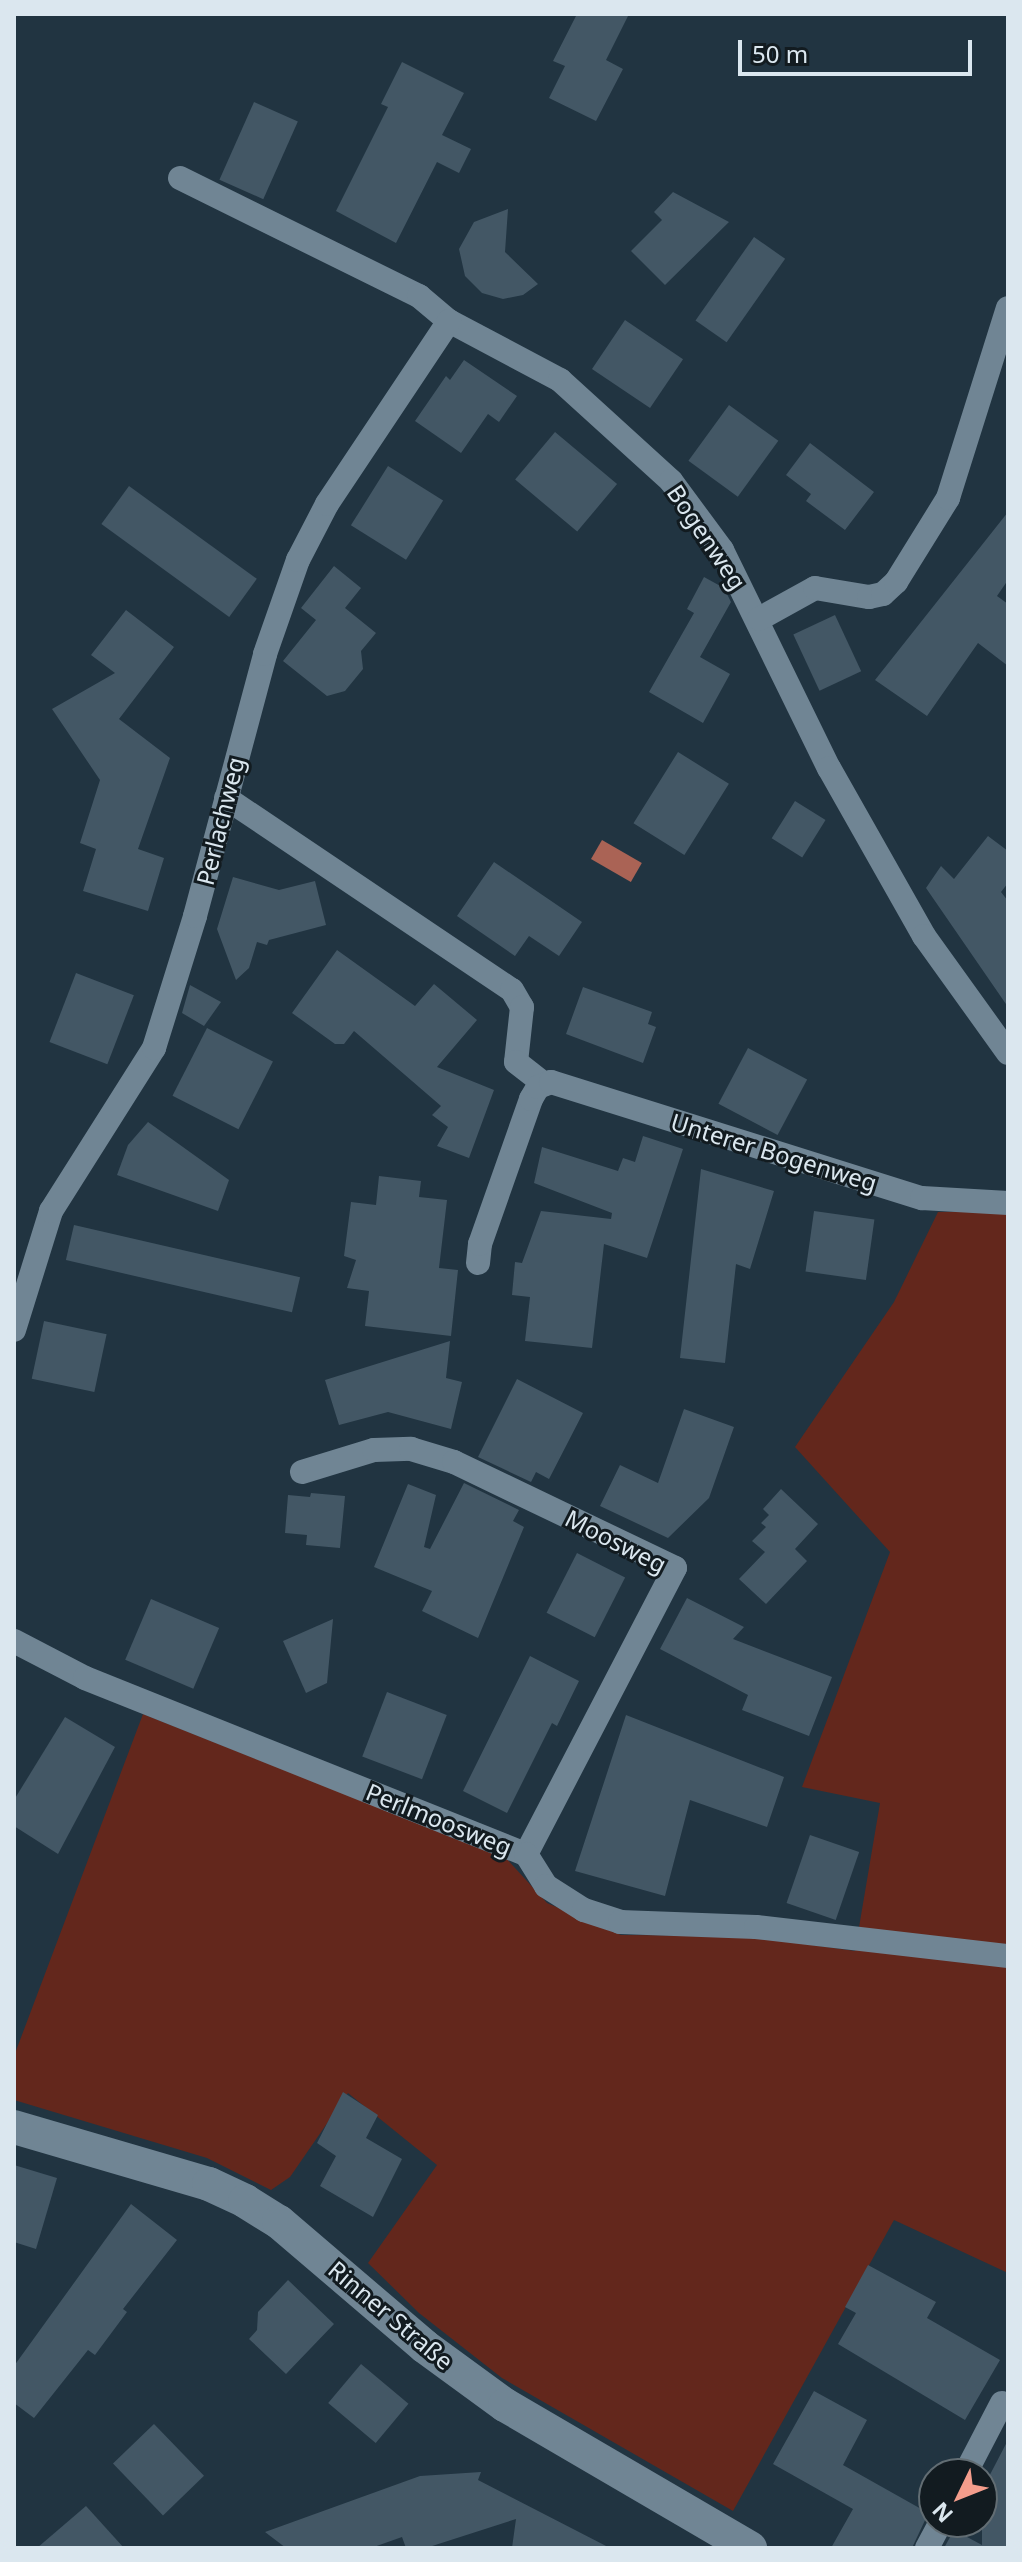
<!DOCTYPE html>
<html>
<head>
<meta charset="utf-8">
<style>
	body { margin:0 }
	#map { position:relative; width:1022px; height:2562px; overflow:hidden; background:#213441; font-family:"Noto Sans",sans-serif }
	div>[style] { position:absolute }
	.green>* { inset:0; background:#63271c }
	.water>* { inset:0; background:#aa6355; transform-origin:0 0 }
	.building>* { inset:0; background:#435765; transform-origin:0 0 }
	.minor>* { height:24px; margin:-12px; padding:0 12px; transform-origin:12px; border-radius:12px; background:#708594 }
	.secondary>* { height:34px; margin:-17px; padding:0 17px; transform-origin:17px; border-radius:17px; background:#708594 }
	span { translate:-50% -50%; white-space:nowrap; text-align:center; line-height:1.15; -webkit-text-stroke:6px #121b20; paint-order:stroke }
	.street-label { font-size:24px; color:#dbe7ef }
	.frame { position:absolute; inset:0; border:16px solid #dbe7ef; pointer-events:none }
	.north { position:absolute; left:918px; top:2458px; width:80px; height:80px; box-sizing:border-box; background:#121b20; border:2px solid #626d73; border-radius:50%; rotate:227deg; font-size:22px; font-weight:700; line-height:32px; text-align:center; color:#dbe7ef }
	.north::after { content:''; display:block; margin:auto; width:28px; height:36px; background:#f49d8c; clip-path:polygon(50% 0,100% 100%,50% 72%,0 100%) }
	.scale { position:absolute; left:738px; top:40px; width:234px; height:36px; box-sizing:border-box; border:4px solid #dbe7ef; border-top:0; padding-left:10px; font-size:24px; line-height:28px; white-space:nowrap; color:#dbe7ef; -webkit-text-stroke:6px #121b20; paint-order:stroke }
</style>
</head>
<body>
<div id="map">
	<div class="green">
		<div style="clip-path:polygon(1008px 1211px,1008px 2273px,894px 2220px,733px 2511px,502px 2378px,419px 2313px,368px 2263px,437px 2165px,348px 2093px,290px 2177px,271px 2190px,207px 2158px,14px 2100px,14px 2056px,143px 1714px,505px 1857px,547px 1903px,621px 1935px,747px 1936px,855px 1951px,880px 1803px,802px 1787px,890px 1552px,795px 1447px,894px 1302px,938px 1212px)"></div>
	</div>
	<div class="water">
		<div style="left:602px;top:840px;width:46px;height:22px;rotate:30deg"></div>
	</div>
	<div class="building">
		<div style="clip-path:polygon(577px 14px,629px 14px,606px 60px,623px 69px,596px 121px,549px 98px,565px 66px,553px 61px)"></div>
		<div style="clip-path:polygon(402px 62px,464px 93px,442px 135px,471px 149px,459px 173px,437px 162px,396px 243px,336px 211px,388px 107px,381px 104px)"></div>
		<div style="left:254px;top:102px;width:48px;height:85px;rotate:24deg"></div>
		<div style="clip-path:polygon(673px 192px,729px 222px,665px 285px,631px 251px,662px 220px,654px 212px)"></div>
		<div style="clip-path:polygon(508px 209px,505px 252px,538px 284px,523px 295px,503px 299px,482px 293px,465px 276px,459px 249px,474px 222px)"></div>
		<div style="left:754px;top:237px;width:38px;height:102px;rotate:35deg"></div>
		<div style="left:625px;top:320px;width:70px;height:59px;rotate:34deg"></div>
		<div style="clip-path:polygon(464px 360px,517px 396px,499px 422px,488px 414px,461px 453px,415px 421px,446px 376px,450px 380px)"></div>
		<div style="left:729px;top:405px;width:61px;height:69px;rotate:36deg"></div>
		<div style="left:555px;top:432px;width:81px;height:62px;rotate:40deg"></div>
		<div style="clip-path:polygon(810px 443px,874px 492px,845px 530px,806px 501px,811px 494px,786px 475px)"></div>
		<div style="left:388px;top:466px;width:65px;height:70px;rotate:32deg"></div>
		<div style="left:129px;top:486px;width:158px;height:47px;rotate:36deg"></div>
		<div style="clip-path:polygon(1008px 512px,1008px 580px,997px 596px,1008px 604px,1008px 666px,978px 643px,927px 716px,875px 680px)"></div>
		<div style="clip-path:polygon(334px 566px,361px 588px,345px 608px,376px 633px,361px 651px,363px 669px,345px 691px,327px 696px,283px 661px,316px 620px,301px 608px)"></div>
		<div style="clip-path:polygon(704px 577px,724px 588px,731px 602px,700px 657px,730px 674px,703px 723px,649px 692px,694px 613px,687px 609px)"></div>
		<div style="clip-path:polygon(126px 610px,174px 647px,119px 719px,170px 758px,138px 849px,164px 858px,148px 911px,83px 891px,96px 849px,80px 843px,100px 780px,52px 709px,115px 673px,91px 655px)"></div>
		<div style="left:835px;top:615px;width:62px;height:46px;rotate:65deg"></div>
		<div style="left:678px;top:752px;width:60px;height:84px;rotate:32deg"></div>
		<div style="left:795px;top:801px;width:36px;height:44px;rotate:32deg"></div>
		<div style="clip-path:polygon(988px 836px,1008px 851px,1008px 883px,1001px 892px,1008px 901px,1008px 1007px,926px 888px,941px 866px,954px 879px)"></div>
		<div style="clip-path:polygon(494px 862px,582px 922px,559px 956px,529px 936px,515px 956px,457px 916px)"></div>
		<div style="clip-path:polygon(233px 877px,279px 890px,315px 881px,326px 925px,269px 940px,267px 945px,257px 942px,249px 968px,236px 980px,217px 929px)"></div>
		<div style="clip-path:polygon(337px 950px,415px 1006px,434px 984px,477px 1020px,437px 1067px,494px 1090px,469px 1158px,437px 1146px,448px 1127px,432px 1115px,441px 1106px,354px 1031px,344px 1044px,335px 1044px,292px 1013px)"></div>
		<div style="left:76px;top:973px;width:62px;height:74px;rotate:21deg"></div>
		<div style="clip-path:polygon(190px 985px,221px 1002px,204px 1026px,182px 1013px)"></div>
		<div style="clip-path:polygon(583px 987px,652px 1012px,648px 1024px,656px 1027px,643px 1063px,566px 1034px)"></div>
		<div style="left:207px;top:1028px;width:74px;height:76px;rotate:27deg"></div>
		<div style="left:748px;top:1048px;width:67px;height:63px;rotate:28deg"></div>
		<div style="clip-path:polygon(148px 1122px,229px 1180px,218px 1211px,117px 1175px,128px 1145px)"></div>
		<div style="clip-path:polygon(643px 1136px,683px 1149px,647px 1258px,604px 1244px,592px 1348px,525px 1341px,530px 1297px,512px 1295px,515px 1262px,522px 1263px,541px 1211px,611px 1219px,612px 1213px,534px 1183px,542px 1147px,618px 1171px,623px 1158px,635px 1162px)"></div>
		<div style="clip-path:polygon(701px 1169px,774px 1191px,750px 1269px,736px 1264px,725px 1363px,680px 1358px)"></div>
		<div style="clip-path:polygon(379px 1176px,421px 1181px,419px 1197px,447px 1200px,439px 1268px,458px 1270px,451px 1336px,365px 1326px,369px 1291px,347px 1288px,356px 1260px,344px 1256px,351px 1202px,376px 1205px)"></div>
		<div style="left:814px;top:1211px;width:61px;height:61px;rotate:8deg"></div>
		<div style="left:74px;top:1225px;width:232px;height:36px;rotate:13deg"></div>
		<div style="left:44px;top:1321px;width:64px;height:59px;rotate:12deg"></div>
		<div style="clip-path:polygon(450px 1341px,446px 1378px,462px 1382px,451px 1429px,388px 1412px,339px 1425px,325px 1380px)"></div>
		<div style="clip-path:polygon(517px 1379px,583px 1413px,549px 1479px,536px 1472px,531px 1482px,478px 1457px)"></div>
		<div style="clip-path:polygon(684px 1409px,734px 1427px,709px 1498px,668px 1538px,600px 1506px,620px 1465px,658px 1483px)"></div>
		<div style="clip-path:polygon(464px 1483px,519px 1510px,513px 1521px,524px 1527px,478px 1638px,422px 1611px,432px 1591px,374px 1567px,408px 1484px,436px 1495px,424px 1547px,430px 1549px)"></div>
		<div style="clip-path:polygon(781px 1489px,818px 1524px,795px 1549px,807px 1561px,766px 1604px,739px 1579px,765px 1552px,752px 1541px,766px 1527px,761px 1523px,769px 1515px,763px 1509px)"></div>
		<div style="clip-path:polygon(311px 1493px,345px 1496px,340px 1548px,306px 1545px,307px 1535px,285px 1533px,288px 1495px,310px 1497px)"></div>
		<div style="left:577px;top:1553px;width:54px;height:67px;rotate:27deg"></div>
		<div style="clip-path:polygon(687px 1598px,744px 1627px,733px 1639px,832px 1677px,809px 1736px,742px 1710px,748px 1695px,660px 1649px)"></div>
		<div style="left:151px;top:1599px;width:74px;height:66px;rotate:23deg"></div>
		<div style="clip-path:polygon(333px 1619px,327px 1683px,306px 1693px,283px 1641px)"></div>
		<div style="clip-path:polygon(530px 1656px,579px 1681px,557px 1726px,552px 1723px,507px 1813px,463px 1791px)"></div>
		<div style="left:387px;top:1692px;width:64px;height:69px;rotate:21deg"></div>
		<div style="clip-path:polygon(626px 1715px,784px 1777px,767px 1827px,690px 1800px,665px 1896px,575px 1871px)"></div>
		<div style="clip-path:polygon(65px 1717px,115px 1747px,58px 1854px,14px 1826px,14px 1800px)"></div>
		<div style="left:810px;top:1835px;width:52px;height:72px;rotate:19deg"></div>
		<div style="clip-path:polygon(343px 2092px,378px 2115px,366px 2138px,402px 2159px,373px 2217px,320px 2186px,336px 2156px,317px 2143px)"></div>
		<div style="clip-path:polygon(14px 2165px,57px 2178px,36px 2249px,14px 2242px)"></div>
		<div style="clip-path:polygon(131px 2204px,177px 2240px,123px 2309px,127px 2312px,95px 2355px,88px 2350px,34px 2418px,14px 2403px,14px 2366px)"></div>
		<div style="clip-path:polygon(868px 2265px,936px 2302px,927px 2318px,1000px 2360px,965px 2420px,838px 2344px,856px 2313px,845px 2307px)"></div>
		<div style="clip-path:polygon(288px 2280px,334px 2324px,286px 2374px,249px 2339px,257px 2330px,258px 2312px)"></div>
		<div style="left:361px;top:2364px;width:62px;height:51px;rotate:40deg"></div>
		<div style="clip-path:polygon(814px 2391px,867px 2420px,843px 2465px,923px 2510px,927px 2516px,912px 2548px,831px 2548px,853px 2509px,773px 2464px)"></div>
		<div style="left:154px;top:2424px;width:72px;height:57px;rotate:46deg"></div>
		<div style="clip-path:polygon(1008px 2440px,1008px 2548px,944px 2548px,954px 2530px,982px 2545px,982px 2490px)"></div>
		<div style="clip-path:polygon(481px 2472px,478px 2480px,610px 2548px,512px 2548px,516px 2519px,426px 2548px,406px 2548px,402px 2537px,371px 2548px,286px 2548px,265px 2532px,420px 2476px)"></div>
		<div style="clip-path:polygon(86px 2506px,124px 2548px,37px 2548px)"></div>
	</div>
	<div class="minor">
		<div style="left:180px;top:178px;width:267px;rotate:26.3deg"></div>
		<div style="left:419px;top:296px;width:39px;rotate:40deg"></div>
		<div style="left:449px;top:321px;width:126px;rotate:28deg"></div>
		<div style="left:560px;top:380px;width:150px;rotate:42.3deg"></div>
		<div style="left:671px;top:481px;width:86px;rotate:53.5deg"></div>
		<div style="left:722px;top:550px;width:243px;rotate:63.9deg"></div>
		<div style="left:829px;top:768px;width:193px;rotate:60.5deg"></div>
		<div style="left:924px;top:936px;width:144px;rotate:54.3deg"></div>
		<div style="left:759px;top:619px;width:64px;rotate:-29deg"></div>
		<div style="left:815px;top:588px;width:55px;rotate:9.5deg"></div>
		<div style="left:869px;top:597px;width:14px;rotate:-12deg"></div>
		<div style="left:883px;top:594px;width:18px;rotate:-43deg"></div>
		<div style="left:896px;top:582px;width:99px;rotate:-58.2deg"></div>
		<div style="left:948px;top:498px;width:199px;rotate:-72.5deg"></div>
		<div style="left:226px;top:798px;width:344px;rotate:33.9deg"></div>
		<div style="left:512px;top:990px;width:20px;rotate:60deg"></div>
		<div style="left:522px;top:1007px;width:55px;rotate:96.2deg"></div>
		<div style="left:516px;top:1062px;width:36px;rotate:38deg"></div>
		<div style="left:478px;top:1263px;width:19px;rotate:-84deg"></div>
		<div style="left:480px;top:1244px;width:154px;rotate:-70.6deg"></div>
		<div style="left:531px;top:1099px;width:14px;rotate:-60deg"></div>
		<div style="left:538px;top:1087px;width:14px;rotate:-21deg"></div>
		<div style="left:551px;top:1082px;width:389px;rotate:17.4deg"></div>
		<div style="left:922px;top:1198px;width:86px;rotate:3.3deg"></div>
		<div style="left:14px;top:1330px;width:125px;rotate:-72.7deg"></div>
		<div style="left:51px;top:1211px;width:193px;rotate:-57.7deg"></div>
		<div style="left:154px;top:1048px;width:138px;rotate:-72.7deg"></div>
		<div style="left:195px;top:916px;width:271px;rotate:-75deg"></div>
		<div style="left:265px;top:654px;width:100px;rotate:-70.7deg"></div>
		<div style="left:298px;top:560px;width:63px;rotate:-62.6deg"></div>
		<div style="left:327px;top:504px;width:220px;rotate:-56.3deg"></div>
		<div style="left:302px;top:1472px;width:75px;rotate:-17deg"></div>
		<div style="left:374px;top:1450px;width:37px;rotate:-2deg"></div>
		<div style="left:411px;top:1449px;width:45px;rotate:16.8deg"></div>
		<div style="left:454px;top:1462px;width:245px;rotate:25.6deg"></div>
		<div style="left:675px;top:1568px;width:322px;rotate:117.5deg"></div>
		<div style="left:14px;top:1641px;width:80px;rotate:27.5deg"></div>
		<div style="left:85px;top:1678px;width:475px;rotate:21.8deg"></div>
		<div style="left:526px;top:1854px;width:38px;rotate:58deg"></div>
		<div style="left:546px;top:1886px;width:45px;rotate:32.3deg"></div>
		<div style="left:584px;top:1910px;width:38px;rotate:18deg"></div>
		<div style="left:620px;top:1922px;width:136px;rotate:2.1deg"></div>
		<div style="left:756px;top:1927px;width:254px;rotate:6.6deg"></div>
		<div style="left:965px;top:2474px;width:80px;rotate:-62.5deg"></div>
		<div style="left:927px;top:2548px;width:30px;rotate:-62deg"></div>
	</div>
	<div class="secondary">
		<div style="left:14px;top:2127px;width:203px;rotate:16.3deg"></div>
		<div style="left:209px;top:2184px;width:40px;rotate:25deg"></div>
		<div style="left:245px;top:2201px;width:40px;rotate:32deg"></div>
		<div style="left:279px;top:2222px;width:191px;rotate:40.5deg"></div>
		<div style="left:424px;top:2346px;width:100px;rotate:36.1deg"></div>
		<div style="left:505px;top:2405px;width:284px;rotate:30.3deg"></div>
	</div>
	<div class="street-label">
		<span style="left:707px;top:537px;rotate:56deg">Bogenweg</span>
		<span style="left:220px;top:821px;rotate:-76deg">Perlachweg</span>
		<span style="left:774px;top:1152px;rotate:17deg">Unterer Bogenweg</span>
		<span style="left:616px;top:1541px;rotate:27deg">Moosweg</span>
		<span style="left:439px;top:1819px;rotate:22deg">Perlmoosweg</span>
		<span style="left:391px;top:2315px;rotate:40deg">Rinner Straße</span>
	</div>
	<div class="frame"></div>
	<div class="north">N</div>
	<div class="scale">50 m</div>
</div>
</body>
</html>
